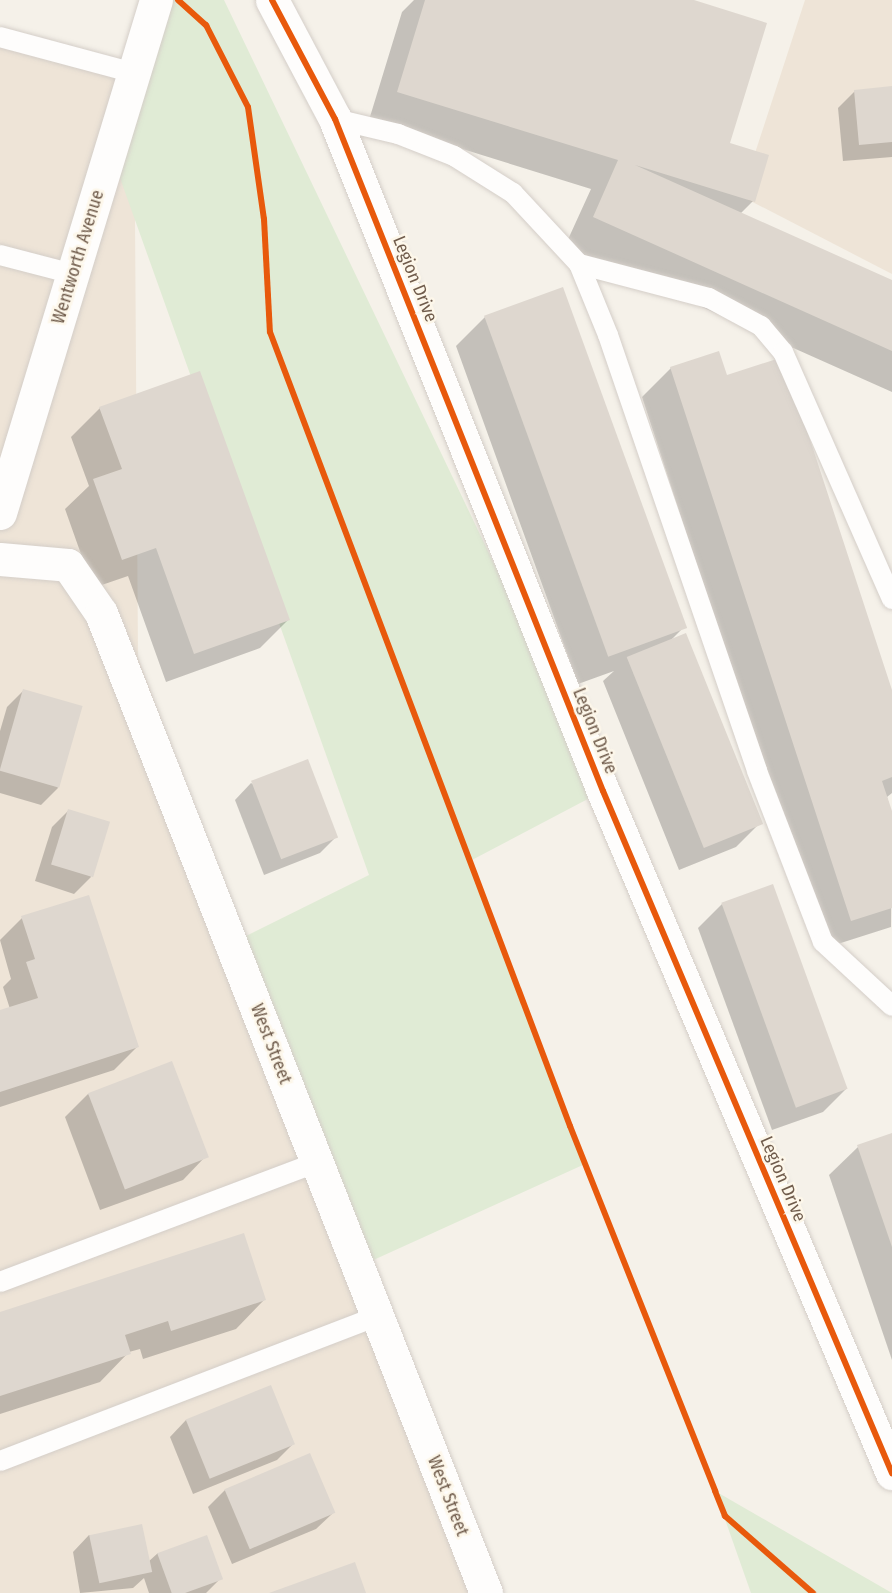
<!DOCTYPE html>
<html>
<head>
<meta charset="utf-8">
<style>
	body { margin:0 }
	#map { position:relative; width:892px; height:1593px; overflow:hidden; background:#f5f1e9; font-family:"Fira Sans Condensed",sans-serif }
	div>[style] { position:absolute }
	.residential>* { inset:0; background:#eee4d7 }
	.green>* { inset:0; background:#e0ebd5 }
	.shadow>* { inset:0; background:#0003 }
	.building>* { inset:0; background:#ded7cf; transform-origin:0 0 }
	.roads { filter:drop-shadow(0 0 2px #d4cec8) drop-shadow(0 0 2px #d4cec8) }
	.service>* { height:20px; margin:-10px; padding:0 10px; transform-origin:10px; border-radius:10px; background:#fefdfc }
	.minor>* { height:33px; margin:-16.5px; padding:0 16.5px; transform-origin:16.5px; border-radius:16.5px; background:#fefdfc }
	.tertiary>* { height:33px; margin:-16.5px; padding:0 16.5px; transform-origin:16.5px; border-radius:16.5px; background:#fefdfc }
	.cycleway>* { height:6px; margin:-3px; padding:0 3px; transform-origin:3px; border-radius:3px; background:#e8590c }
	span { translate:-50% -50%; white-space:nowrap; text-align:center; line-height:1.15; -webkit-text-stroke:5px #fdf7ea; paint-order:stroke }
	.street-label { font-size:18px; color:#705c4c }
</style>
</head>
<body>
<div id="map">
	<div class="residential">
		<div style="clip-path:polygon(805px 0,892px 0,892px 274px,741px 196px)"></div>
		<div style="clip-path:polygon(0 37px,134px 73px,138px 657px,488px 1593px,0 1593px)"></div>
	</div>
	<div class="green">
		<div style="clip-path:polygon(155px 0,224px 0,603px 791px,470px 861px,585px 1164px,358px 1267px,232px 943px,369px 875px,110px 150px)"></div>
		<div style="clip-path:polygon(715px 1491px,892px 1593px,751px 1593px)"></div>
	</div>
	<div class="shadow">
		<div style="clip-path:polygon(414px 0,689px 0,728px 144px,753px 201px,740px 214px,892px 282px,892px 392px,565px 246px,591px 189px,369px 120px,402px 12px)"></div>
		<div style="clip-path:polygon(892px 88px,892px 157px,843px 161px,838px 108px,855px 91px)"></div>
		<div style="clip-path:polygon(485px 317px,684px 627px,671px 640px,760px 823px,736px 847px,679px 870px,603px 681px,614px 671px,578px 684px,456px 346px)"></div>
		<div style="clip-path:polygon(671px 368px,726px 377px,892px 695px,892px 793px,887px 797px,892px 816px,891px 927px,822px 949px,642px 397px)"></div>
		<div style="clip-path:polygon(100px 408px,288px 620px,260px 648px,166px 682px,128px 576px,93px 588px,65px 509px,89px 486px,71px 437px)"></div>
		<div style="clip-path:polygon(24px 690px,58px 788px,41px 805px,0 793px,0 731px,7px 707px)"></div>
		<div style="clip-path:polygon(251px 783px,337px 836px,320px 853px,264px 875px,235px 800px)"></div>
		<div style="clip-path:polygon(69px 810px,91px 877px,74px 894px,35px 881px,52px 827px)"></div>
		<div style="clip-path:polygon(722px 904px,847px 1088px,823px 1112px,772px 1130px,698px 928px)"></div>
		<div style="clip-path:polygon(22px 918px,137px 1047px,114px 1070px,0 1107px,0 1012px,10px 1009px,3px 987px,11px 979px,0 940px)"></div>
		<div style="clip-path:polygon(88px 1094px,206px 1156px,183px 1180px,100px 1210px,65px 1117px)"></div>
		<div style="clip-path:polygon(892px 1135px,892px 1360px,829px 1175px,858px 1147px)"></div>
		<div style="clip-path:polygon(264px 1300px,236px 1329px,143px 1359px,140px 1349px,129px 1352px,100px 1382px,0 1414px,0 1313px)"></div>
		<div style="clip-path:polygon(186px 1420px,294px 1443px,277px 1460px,193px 1494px,170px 1437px)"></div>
		<div style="clip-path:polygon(309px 1455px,333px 1513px,316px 1529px,232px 1564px,208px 1507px,225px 1490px)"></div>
		<div style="clip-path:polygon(89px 1535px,148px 1562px,158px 1553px,221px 1578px,206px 1593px,149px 1593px,144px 1578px,133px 1588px,80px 1593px,73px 1552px)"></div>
	</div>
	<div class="building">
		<div style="clip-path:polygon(425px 0,694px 0,767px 23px,730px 143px,769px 155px,755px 202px,635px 165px,892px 280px,892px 351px,593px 217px,618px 160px,397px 92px)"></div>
		<div style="clip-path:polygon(892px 86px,892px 142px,859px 145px,854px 90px)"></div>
		<div style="left:563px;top:287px;width:363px;height:84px;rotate:70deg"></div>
		<div style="clip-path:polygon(719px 351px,727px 375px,783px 357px,892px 690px,892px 777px,882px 781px,892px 811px,892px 908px,851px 921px,670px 367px)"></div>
		<div style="clip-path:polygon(200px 371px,290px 620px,194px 654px,156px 548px,122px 560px,93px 479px,122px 469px,99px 407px)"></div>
		<div style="left:686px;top:633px;width:206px;height:64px;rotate:68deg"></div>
		<div style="left:23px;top:689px;width:62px;height:85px;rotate:16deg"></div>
		<div style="left:308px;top:759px;width:84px;height:61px;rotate:69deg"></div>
		<div style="left:68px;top:809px;width:44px;height:58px;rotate:17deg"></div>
		<div style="left:773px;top:884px;width:218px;height:55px;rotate:70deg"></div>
		<div style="clip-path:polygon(89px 895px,139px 1047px,0 1092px,0 1010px,38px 998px,26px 962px,35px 959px,21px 916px)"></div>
		<div style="left:172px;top:1061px;width:103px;height:90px;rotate:69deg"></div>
		<div style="clip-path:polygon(892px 1133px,892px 1247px,857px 1145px)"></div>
		<div style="clip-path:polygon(244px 1233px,266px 1300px,171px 1331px,168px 1321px,125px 1335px,131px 1354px,0 1396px,0 1312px)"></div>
		<div style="left:271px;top:1385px;width:64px;height:92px;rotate:68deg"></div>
		<div style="left:310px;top:1453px;width:65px;height:93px;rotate:67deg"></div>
		<div style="left:142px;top:1524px;width:49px;height:54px;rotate:78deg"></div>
		<div style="left:207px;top:1535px;width:47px;height:53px;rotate:70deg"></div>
		<div style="clip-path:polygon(355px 1562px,366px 1593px,269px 1593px)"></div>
	</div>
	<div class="roads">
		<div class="service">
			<div style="left:0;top:37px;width:139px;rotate:15deg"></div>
			<div style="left:335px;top:119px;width:65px;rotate:13.4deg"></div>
			<div style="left:398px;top:134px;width:60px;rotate:21.4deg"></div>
			<div style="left:454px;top:156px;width:70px;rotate:32.1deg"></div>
			<div style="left:513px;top:193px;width:97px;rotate:47.1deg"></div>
			<div style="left:579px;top:264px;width:77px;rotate:67.8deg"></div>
			<div style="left:608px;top:335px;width:461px;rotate:71.1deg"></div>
			<div style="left:757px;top:771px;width:183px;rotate:68.9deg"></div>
			<div style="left:823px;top:942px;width:94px;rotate:42.8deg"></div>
			<div style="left:0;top:255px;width:75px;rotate:14.6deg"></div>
			<div style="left:579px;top:264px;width:134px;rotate:14.7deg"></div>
			<div style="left:709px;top:298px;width:59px;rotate:28.3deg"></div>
			<div style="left:761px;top:326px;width:34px;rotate:50deg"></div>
			<div style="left:783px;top:352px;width:270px;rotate:66.2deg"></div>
			<div style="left:0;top:1282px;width:340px;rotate:-20.7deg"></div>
			<div style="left:0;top:1461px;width:405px;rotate:-21deg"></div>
		</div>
		<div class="minor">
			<div style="left:272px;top:0;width:135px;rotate:62.1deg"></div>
			<div style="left:335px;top:119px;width:723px;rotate:68.26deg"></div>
			<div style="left:603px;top:791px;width:741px;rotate:67.04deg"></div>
			<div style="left:0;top:559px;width:68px;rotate:5deg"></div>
			<div style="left:68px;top:565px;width:58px;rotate:55.5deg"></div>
			<div style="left:101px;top:613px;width:1053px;rotate:68.55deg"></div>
		</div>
		<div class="tertiary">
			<div style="left:0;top:513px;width:536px;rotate:-73.09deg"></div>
		</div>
	</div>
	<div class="cycleway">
		<div style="left:178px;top:0;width:38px;rotate:42deg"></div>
		<div style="left:206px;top:25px;width:92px;rotate:62.9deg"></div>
		<div style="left:248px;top:107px;width:113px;rotate:81.9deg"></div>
		<div style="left:264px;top:219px;width:113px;rotate:87deg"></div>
		<div style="left:270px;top:332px;width:849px;rotate:69.3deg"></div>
		<div style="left:570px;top:1126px;width:393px;rotate:68.3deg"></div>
		<div style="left:715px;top:1491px;width:27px;rotate:68deg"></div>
		<div style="left:725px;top:1516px;width:117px;rotate:41.2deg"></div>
		<div style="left:272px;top:0;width:135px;rotate:62.1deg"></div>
		<div style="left:335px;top:119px;width:723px;rotate:68.26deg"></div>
		<div style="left:603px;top:791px;width:741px;rotate:67.04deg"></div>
	</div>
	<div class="street-label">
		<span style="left:78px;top:257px;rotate:-73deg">Wentworth Avenue</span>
		<span style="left:415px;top:279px;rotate:68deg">Legion Drive</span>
		<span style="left:595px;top:731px;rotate:68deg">Legion Drive</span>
		<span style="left:271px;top:1044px;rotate:69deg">West Street</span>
		<span style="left:783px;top:1179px;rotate:67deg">Legion Drive</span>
		<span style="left:448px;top:1496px;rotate:69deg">West Street</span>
	</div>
</div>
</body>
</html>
